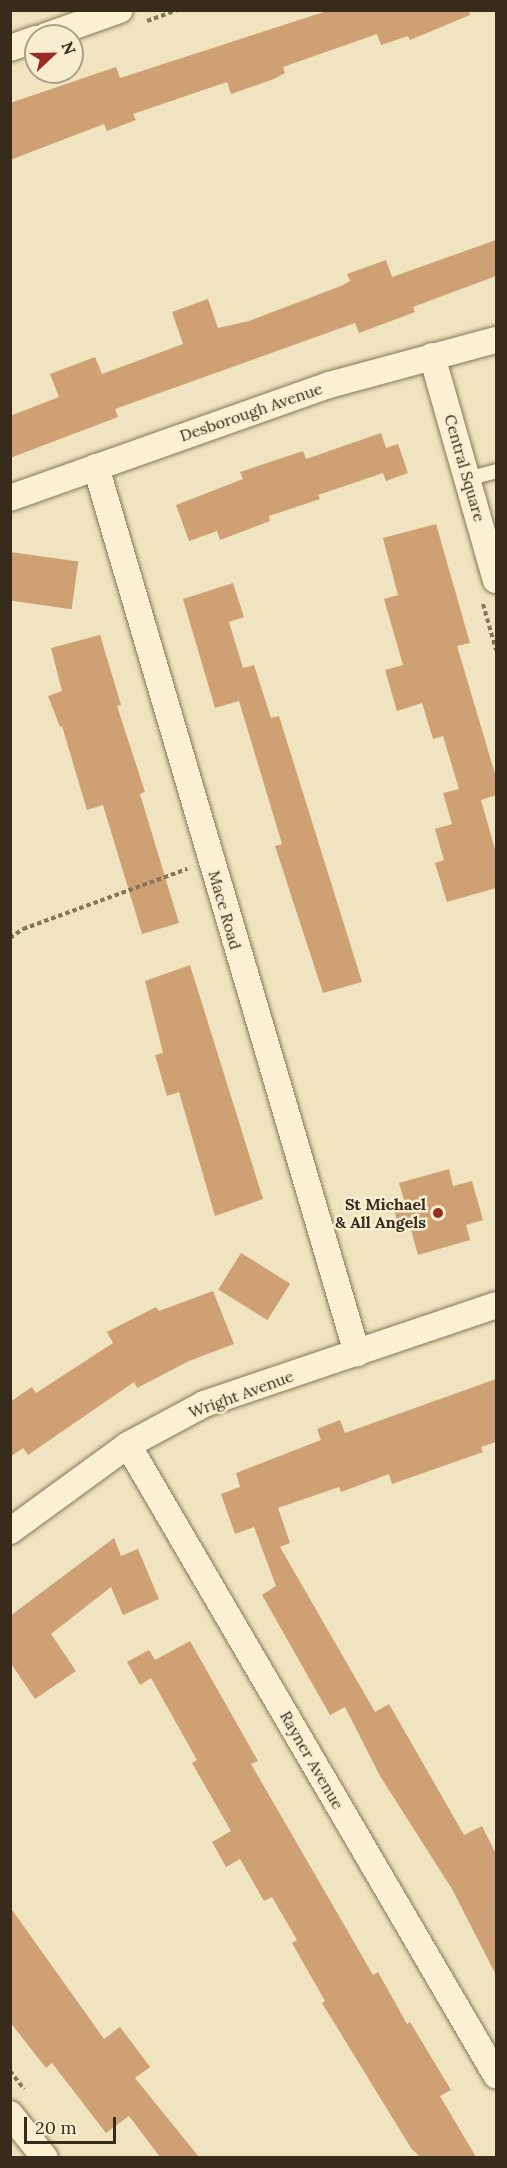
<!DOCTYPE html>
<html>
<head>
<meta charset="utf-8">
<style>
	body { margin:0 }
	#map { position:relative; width:507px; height:2168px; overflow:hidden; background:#efe4bf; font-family:Lora,serif }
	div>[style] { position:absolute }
	.building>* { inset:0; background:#cea074; transform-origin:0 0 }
	.path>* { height:4px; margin-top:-2px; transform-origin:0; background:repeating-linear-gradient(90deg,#887557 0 4.5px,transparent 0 7.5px) }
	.roads { filter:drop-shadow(0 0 2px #887557) drop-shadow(0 0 2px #887557) }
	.service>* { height:14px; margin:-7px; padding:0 7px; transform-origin:7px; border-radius:7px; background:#faf1d3 }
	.minor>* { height:26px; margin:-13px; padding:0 13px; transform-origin:13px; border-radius:13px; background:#faf1d3 }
	.dots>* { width:16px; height:16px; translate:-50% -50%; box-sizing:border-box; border:3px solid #f6eecf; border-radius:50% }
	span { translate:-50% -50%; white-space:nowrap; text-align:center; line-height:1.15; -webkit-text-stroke:5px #f6eecf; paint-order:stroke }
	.street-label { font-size:16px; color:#372b1c }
	.poi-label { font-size:16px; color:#372b1c; font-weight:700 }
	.right { translate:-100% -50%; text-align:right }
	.frame { position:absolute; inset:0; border:12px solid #372b1c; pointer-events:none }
	.north { position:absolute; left:24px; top:24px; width:60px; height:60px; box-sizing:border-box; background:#f6eecf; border:2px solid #aaa087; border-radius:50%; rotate:68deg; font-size:16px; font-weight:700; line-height:24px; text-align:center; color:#372b1c }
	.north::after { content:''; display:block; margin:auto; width:21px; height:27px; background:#992d25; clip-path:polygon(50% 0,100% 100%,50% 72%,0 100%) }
	.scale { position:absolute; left:24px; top:2117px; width:92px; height:27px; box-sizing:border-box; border:3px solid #372b1c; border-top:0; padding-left:8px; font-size:18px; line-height:21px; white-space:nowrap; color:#372b1c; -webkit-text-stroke:4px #f6eecf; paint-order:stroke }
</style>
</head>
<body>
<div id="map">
	<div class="building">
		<div style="clip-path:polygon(330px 10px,469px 10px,470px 15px,410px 40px,408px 36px,381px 45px,377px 34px,283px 67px,285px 73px,274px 79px,231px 94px,227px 82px,133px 114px,136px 120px,107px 131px,104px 124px,10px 160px,10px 103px,116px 67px,120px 78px)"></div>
		<div style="clip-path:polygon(496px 240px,496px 276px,413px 307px,415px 312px,359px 333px,355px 323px,115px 409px,118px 417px,10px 458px,10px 416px,59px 397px,50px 374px,95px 357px,102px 374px,183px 344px,172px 312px,208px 299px,218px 328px,249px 321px,341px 286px,350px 281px,347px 274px,386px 260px,392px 277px)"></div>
		<div style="clip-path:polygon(381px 433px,386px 448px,398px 444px,408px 473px,386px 481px,383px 473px,318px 495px,320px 499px,269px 516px,270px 521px,220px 540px,217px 531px,189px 541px,176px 505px,243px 479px,240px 472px,303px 451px,306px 459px)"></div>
		<div style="clip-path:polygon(436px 524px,470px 643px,457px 646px,496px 777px,496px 795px,481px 800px,496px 853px,496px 888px,447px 902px,435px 863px,444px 860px,435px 829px,452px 824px,443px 793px,459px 789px,443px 736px,433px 739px,422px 703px,397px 711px,385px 670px,403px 665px,384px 599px,398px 595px,383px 538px)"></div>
		<div style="left:10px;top:552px;width:69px;height:48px;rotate:8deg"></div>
		<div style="clip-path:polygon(233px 583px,244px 617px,229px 622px,243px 668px,254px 665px,271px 718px,279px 716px,362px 982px,323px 993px,275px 846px,282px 844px,239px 701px,215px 708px,183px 599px)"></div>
		<div style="clip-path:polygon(100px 635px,121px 705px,117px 706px,145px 792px,140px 794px,179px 923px,142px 934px,103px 805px,87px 810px,62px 726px,60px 727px,48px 696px,62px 691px,51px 648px)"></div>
		<div style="clip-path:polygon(190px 965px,263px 1199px,215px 1216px,179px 1092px,167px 1096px,155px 1055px,163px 1053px,145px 981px)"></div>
		<div style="clip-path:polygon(449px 1169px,453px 1186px,472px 1181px,483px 1220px,466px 1225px,470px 1240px,418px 1255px,410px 1226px,399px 1229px,393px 1206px,405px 1203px,399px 1183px)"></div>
		<div style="left:241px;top:1253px;width:58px;height:43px;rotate:32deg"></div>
		<div style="clip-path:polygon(213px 1291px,234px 1344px,189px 1361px,137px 1388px,134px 1382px,28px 1455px,23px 1448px,10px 1457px,10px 1402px,32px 1387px,36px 1393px,113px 1343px,107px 1332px,156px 1307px,159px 1311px)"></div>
		<div style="clip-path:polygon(496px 1379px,496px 1442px,481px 1447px,483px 1452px,392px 1484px,389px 1474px,341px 1492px,339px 1487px,278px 1508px,290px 1543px,280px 1547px,375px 1712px,389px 1704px,464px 1835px,482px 1826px,496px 1854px,496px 1975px,452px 1889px,380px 1776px,345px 1707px,330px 1715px,262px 1595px,276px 1586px,254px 1527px,235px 1534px,221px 1494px,240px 1487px,236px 1473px,321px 1440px,317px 1429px,340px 1420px,345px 1433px)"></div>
		<div style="clip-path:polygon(114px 1538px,121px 1556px,138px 1549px,159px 1599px,123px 1615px,111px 1587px,51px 1634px,76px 1671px,35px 1699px,10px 1662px,10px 1616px)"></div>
		<div style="clip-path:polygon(190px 1641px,258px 1761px,251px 1764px,339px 1916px,373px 1975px,378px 1972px,407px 2024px,410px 2022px,451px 2090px,440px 2096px,476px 2157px,420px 2157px,411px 2148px,322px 2003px,325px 2001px,292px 1943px,297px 1940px,272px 1897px,264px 1901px,240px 1859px,226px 1867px,212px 1842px,231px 1831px,192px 1763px,197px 1760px,151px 1678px,140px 1685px,127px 1662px,149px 1650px,155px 1660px)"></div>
		<div style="clip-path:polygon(10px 1907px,104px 2039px,120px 2027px,150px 2067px,135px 2078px,199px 2157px,160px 2157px,129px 2116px,106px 2133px,52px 2063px,46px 2068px,10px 2022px)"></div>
	</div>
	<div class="path">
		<div style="left:147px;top:21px;width:32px;rotate:-20deg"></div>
		<div style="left:483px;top:604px;width:48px;rotate:74.2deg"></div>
		<div style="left:10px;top:938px;width:16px;rotate:-35deg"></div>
		<div style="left:23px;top:929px;width:175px;rotate:-20.1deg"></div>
		<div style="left:10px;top:2071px;width:23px;rotate:52deg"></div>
	</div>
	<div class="roads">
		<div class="service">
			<div style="left:467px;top:479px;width:30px;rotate:-15deg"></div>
		</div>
		<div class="minor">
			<div style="left:46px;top:36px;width:78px;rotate:-19.4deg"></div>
			<div style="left:10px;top:48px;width:28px;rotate:-19deg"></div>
			<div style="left:432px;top:356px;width:233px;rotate:74.1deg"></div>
			<div style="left:96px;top:467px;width:924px;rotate:73.59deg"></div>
			<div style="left:10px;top:498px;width:338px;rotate:-19.5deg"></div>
			<div style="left:329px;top:385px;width:173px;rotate:-15.1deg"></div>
			<div style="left:128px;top:1445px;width:730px;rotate:59.71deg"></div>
			<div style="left:10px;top:1531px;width:146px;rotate:-36.1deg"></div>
			<div style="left:128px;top:1445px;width:86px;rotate:-28.3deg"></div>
			<div style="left:204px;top:1404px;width:308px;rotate:-18.7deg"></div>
			<div style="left:10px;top:2114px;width:56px;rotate:51.5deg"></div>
		</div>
	</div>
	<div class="dots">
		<div style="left:438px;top:1213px;background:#992d25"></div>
	</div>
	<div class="street-label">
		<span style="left:251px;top:412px;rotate:-19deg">Desborough Avenue</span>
		<span style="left:465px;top:468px;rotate:74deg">Central Square</span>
		<span style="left:225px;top:910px;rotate:74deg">Mace Road</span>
		<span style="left:241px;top:1394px;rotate:-20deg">Wright Avenue</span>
		<span style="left:312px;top:1760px;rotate:60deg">Rayner Avenue</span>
	</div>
	<div class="poi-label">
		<span class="right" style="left:426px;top:1213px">St Michael<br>&amp; All Angels</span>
	</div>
	<div class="frame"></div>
	<div class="north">N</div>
	<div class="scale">20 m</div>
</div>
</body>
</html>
